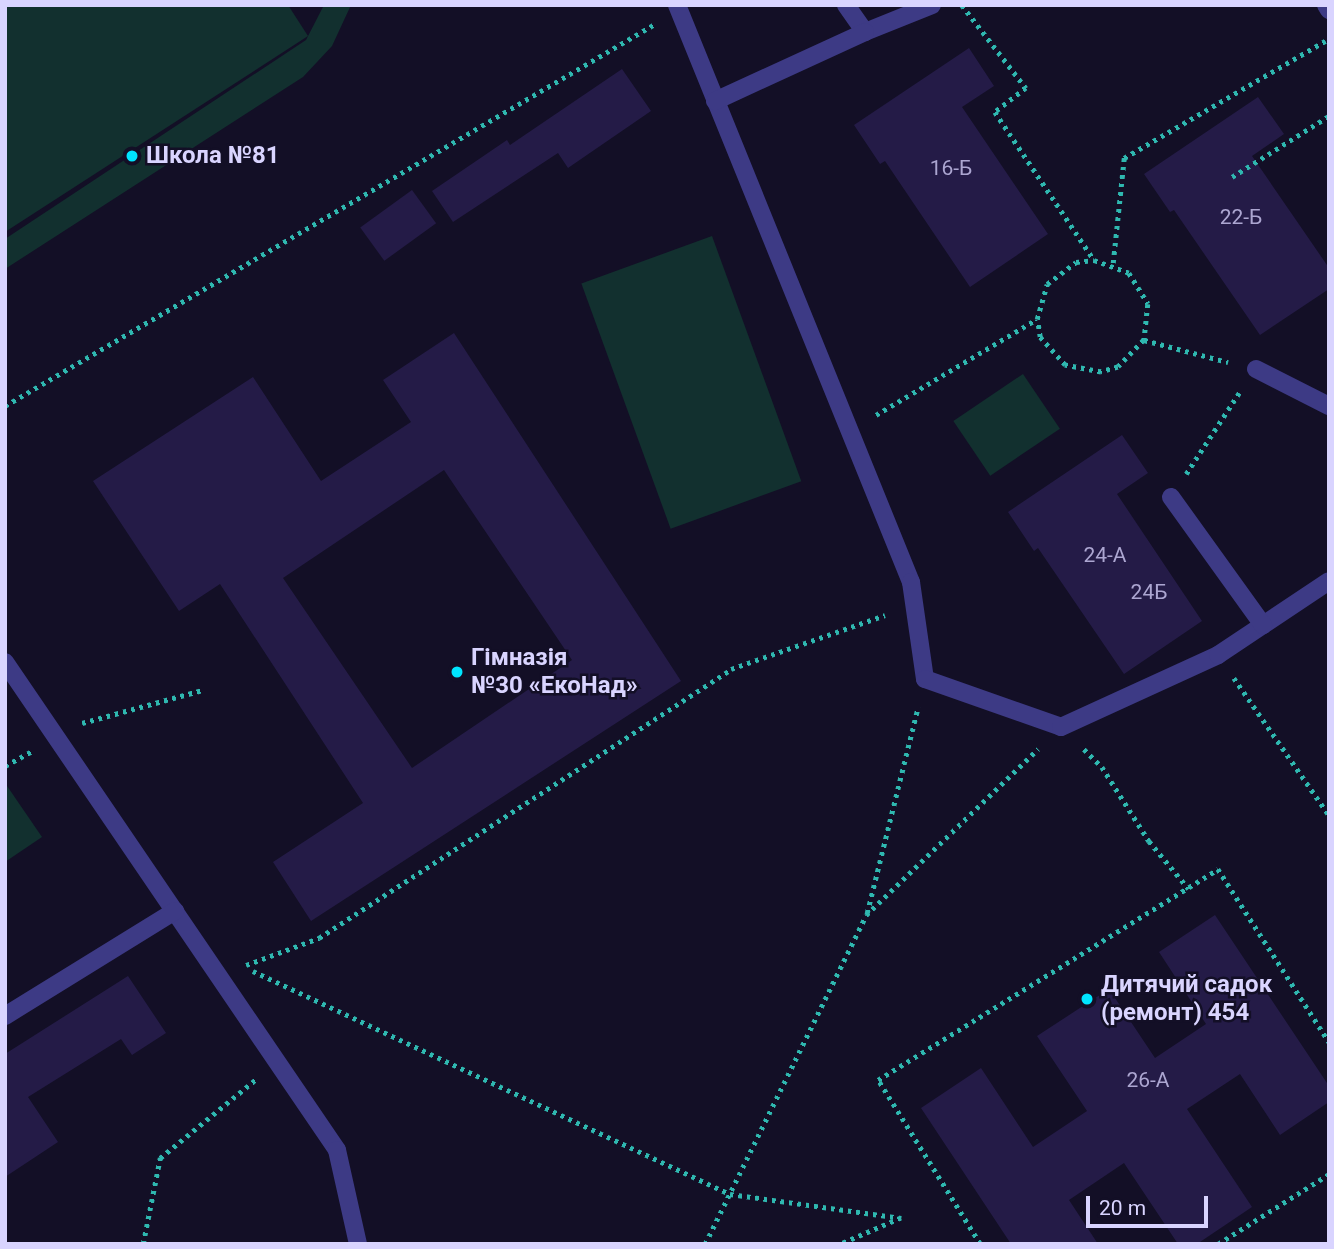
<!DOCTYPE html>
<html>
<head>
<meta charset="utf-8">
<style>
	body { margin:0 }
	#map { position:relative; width:1334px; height:1249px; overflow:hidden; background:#130f26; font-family:Roboto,sans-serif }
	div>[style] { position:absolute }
	.green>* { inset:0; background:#12302f; transform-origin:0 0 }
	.building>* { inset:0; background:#241b47; transform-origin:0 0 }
	.path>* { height:4.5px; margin-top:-2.25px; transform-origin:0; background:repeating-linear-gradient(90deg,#2fb8b0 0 3.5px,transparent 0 8.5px) }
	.minor>* { height:18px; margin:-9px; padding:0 9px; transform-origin:9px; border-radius:9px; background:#3d3a85 }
	.dots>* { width:19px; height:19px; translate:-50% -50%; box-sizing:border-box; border:4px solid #130f26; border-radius:50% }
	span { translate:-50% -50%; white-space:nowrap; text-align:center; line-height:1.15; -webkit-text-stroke:5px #130f26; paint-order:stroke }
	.number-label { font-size:21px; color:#aca6d1 }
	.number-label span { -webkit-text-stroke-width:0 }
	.poi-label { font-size:24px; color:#d9d4ff; font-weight:700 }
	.left { translate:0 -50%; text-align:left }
	.frame { position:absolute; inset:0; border:7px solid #d9d4ff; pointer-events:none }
	.scale { position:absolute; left:1086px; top:1196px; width:122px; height:32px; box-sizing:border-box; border:4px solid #d9d4ff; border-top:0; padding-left:9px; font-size:21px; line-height:24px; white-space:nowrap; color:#d9d4ff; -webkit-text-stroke:5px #130f26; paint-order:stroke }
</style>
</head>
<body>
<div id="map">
	<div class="green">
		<div style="clip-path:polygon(5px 5px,288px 5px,308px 36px,5px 232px)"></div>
		<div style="clip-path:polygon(324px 5px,351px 5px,332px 46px,303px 77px,5px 269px,5px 239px,306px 40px)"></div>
		<div style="left:712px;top:236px;width:261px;height:139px;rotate:70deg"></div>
		<div style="left:1023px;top:374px;width:66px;height:84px;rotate:56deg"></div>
		<div style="clip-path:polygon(5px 783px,42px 837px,5px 862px)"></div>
	</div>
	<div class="building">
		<div style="clip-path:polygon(969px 48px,994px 86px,962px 107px,1048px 234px,970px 287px,885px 161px,880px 164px,854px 125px)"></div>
		<div style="clip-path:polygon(622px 69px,651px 111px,568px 168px,558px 153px,453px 222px,432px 191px,507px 140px,510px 145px)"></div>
		<div style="clip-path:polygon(1258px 97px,1284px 134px,1252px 156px,1329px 268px,1329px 289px,1260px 335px,1174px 210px,1170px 212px,1144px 174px)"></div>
		<div style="left:412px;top:190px;width:41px;height:64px;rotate:54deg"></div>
		<div style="clip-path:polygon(evenodd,454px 333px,681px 681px,311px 921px,273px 862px,363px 803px,220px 584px,179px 611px,93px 481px,253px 377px,321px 481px,411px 422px,383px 380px,454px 333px,444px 470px,572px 660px,412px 768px,283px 578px,444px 470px)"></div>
		<div style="clip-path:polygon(1122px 435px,1148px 473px,1117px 494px,1202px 621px,1124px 674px,1038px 548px,1034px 551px,1008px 512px)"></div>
		<div style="clip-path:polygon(1215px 915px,1329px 1086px,1329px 1102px,1280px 1135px,1240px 1074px,1187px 1109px,1252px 1207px,1197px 1244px,1178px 1244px,1124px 1163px,1069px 1200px,1098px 1244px,1011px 1244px,921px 1108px,981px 1068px,1033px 1147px,1087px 1111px,1037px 1036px,1109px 989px,1155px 1058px,1206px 1024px,1159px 952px)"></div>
		<div style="clip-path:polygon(128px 976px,166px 1033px,132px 1055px,121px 1039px,28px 1097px,58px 1142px,5px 1177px,5px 1054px)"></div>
	</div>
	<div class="path">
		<div style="left:962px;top:5px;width:105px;rotate:52.4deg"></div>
		<div style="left:1026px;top:88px;width:39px;rotate:142deg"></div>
		<div style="left:995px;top:112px;width:178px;rotate:56.2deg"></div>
		<div style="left:1094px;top:260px;width:37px;rotate:20deg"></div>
		<div style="left:1129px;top:273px;width:36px;rotate:58deg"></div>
		<div style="left:1148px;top:304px;width:36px;rotate:96deg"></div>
		<div style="left:1144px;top:340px;width:37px;rotate:134deg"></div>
		<div style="left:1118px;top:367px;width:18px;rotate:164deg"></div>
		<div style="left:1101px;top:372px;width:37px;rotate:-169deg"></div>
		<div style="left:1065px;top:365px;width:38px;rotate:-132deg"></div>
		<div style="left:1040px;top:337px;width:18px;rotate:-99deg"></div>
		<div style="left:1037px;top:319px;width:36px;rotate:-74deg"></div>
		<div style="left:1047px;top:284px;width:36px;rotate:-37deg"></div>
		<div style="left:1076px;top:262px;width:18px;rotate:-6deg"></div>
		<div style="left:1232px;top:177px;width:115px;rotate:-32.2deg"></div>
		<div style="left:1113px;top:263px;width:106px;rotate:-84deg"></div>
		<div style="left:1124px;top:158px;width:233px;rotate:-30.2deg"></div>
		<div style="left:1144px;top:340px;width:87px;rotate:14.7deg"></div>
		<div style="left:5px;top:406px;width:752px;rotate:-30.45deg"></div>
		<div style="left:876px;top:415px;width:187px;rotate:-30.8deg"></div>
		<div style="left:1186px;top:474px;width:97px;rotate:-56.8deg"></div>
		<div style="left:1234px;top:678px;width:167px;rotate:55.3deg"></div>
		<div style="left:82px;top:723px;width:125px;rotate:-15.3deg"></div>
		<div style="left:1084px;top:749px;width:25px;rotate:45deg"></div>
		<div style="left:1102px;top:767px;width:88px;rotate:57.6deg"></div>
		<div style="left:1149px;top:841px;width:62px;rotate:50.2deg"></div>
		<div style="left:5px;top:766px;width:31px;rotate:-29deg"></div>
		<div style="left:867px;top:913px;width:212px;rotate:-76.1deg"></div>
		<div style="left:246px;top:965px;width:78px;rotate:-20.3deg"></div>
		<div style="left:319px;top:938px;width:492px;rotate:-33.1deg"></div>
		<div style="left:731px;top:669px;width:163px;rotate:-19.3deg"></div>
		<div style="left:253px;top:971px;width:527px;rotate:25.06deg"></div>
		<div style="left:730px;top:1194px;width:173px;rotate:8deg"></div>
		<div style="left:901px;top:1218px;width:65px;rotate:156.6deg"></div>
		<div style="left:143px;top:1244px;width:88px;rotate:-78.8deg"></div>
		<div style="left:160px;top:1158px;width:123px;rotate:-39.4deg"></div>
		<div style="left:705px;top:1244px;width:366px;rotate:-63.9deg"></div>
		<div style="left:866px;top:915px;width:239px;rotate:-44deg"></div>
		<div style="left:980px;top:1244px;width:193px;rotate:-121.9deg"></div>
		<div style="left:878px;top:1080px;width:400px;rotate:-31.8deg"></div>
		<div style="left:1218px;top:869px;width:206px;rotate:57.3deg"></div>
		<div style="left:1218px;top:1244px;width:131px;rotate:-32.2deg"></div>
	</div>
	<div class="minor">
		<div style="left:677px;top:5px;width:623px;rotate:67.93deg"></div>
		<div style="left:911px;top:582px;width:98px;rotate:81.8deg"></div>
		<div style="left:925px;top:679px;width:144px;rotate:19.4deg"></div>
		<div style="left:1061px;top:727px;width:173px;rotate:-24.6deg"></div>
		<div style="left:1218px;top:655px;width:133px;rotate:-33.7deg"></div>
		<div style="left:846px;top:5px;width:33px;rotate:55deg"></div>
		<div style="left:865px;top:32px;width:72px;rotate:-21.9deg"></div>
		<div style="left:1326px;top:5px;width:6px;rotate:59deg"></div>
		<div style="left:715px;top:101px;width:165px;rotate:-24.7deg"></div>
		<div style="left:1256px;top:369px;width:82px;rotate:26.9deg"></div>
		<div style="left:1171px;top:497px;width:158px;rotate:54.3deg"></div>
		<div style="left:5px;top:662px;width:590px;rotate:55.77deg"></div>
		<div style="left:337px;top:1150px;width:96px;rotate:77.4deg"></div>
		<div style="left:5px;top:1016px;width:200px;rotate:-31.7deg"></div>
	</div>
	<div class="dots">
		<div style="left:132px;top:156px;background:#00e5ff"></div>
		<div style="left:457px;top:672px;background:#00e5ff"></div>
		<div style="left:1087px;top:999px;background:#00e5ff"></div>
	</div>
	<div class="number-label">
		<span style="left:951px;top:168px">16-Б</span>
		<span style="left:1241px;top:217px">22-Б</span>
		<span style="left:1105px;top:555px">24-А</span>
		<span style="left:1149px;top:592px">24Б</span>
		<span style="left:1148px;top:1080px">26-А</span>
	</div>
	<div class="poi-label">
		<span class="left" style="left:146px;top:156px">Школа №81</span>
		<span class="left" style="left:471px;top:672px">Гімназія<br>№30 «ЕкоНад»</span>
		<span class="left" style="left:1101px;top:999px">Дитячий садок<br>(ремонт) 454</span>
	</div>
	<div class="frame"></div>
	<div class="scale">20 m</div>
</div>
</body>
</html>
